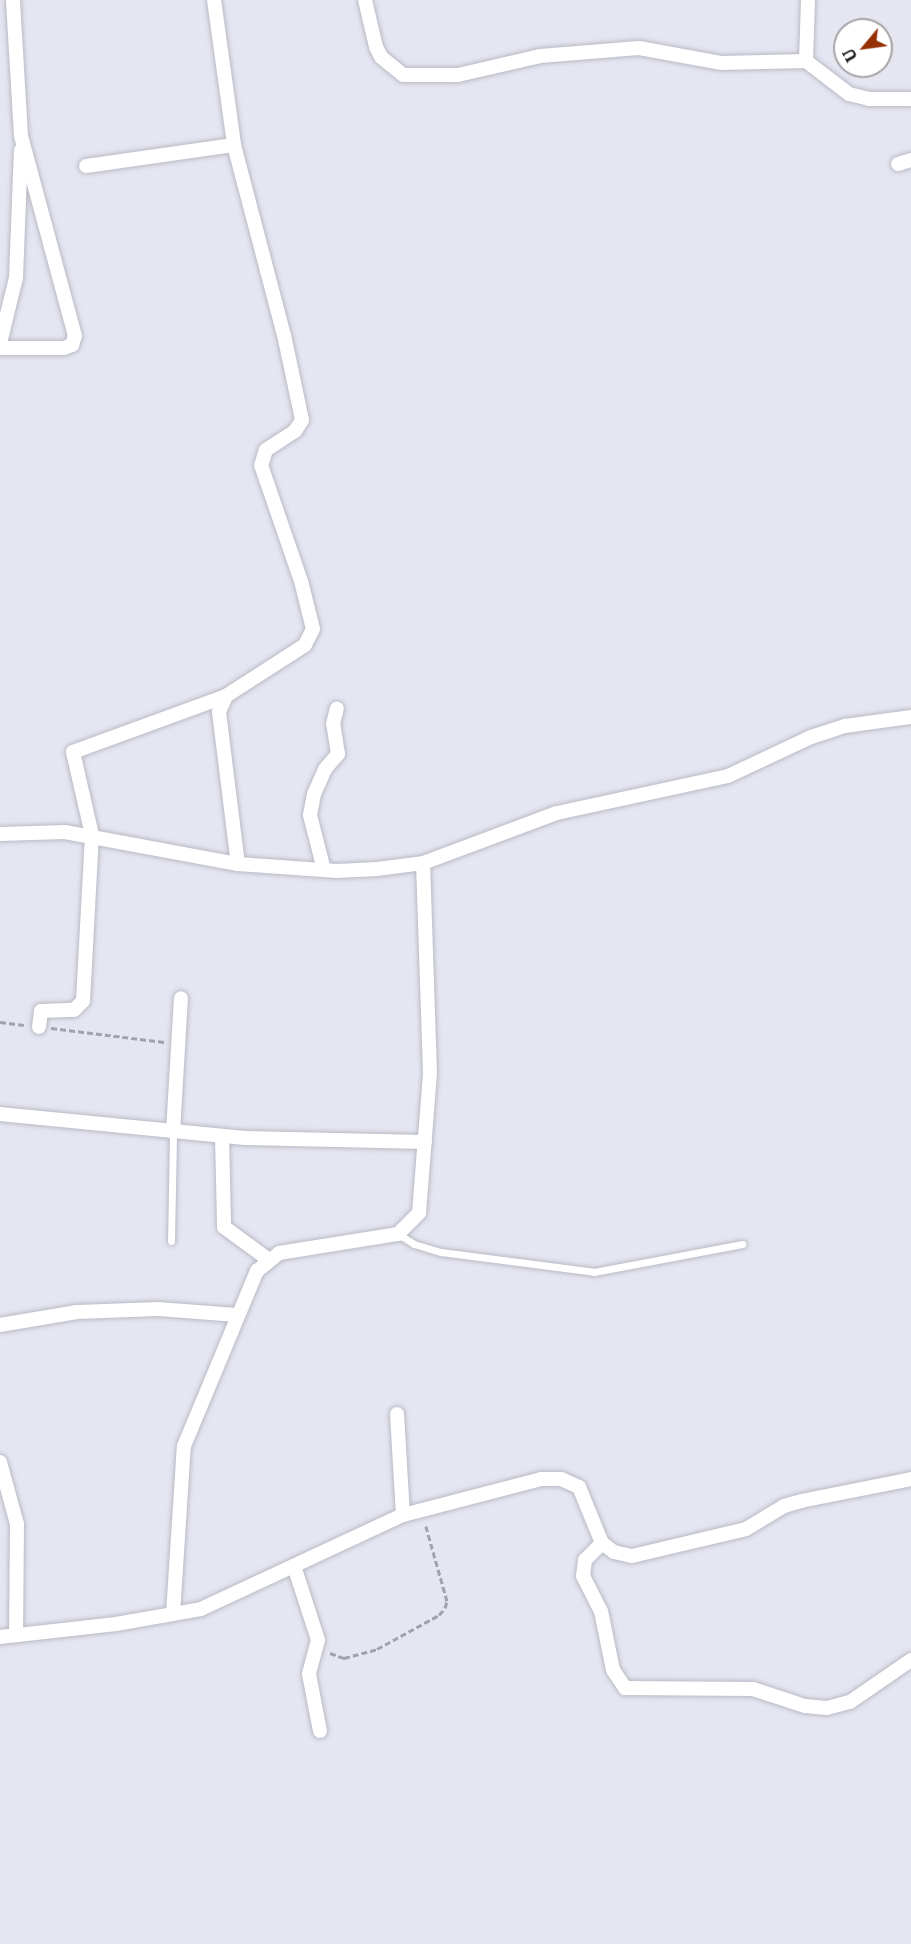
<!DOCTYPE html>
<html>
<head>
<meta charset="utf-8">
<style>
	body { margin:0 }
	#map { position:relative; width:911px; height:1944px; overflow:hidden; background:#e5e6f1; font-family:Literata,serif }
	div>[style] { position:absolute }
	.path>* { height:3px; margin-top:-1.5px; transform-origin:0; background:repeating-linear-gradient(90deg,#a2a2ab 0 6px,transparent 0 9px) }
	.roads { filter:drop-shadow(0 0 2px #b9bac5) drop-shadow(0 0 2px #b9bac5) }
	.lane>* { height:7px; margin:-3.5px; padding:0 3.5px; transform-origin:3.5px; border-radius:3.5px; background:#fff }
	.street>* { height:14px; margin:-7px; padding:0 7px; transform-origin:7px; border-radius:7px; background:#fff }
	span { translate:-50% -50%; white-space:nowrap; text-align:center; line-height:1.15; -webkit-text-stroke:4.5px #fff; paint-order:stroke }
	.north { position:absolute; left:833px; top:18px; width:60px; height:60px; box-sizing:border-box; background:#fff; border:2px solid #a5a5a6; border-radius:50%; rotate:241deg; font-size:16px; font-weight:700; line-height:24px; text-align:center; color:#1d1d21 }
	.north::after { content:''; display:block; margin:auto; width:21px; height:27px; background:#963105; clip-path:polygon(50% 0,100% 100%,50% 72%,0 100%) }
</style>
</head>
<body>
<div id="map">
	<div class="path">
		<div style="left:0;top:1022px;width:24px;rotate:7deg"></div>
		<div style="left:51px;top:1028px;width:114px;rotate:7.1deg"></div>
		<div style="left:330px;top:1653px;width:15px;rotate:20deg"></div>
		<div style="left:344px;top:1658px;width:34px;rotate:-15deg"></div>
		<div style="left:377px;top:1649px;width:71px;rotate:-28.7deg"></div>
		<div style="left:439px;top:1615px;width:9px;rotate:-49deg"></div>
		<div style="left:445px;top:1608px;width:7px;rotate:-74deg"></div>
		<div style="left:447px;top:1601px;width:81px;rotate:-105.8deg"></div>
	</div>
	<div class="roads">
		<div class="lane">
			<div style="left:398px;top:1234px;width:19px;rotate:32deg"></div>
			<div style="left:414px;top:1244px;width:28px;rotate:17deg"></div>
			<div style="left:441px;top:1252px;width:154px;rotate:7.4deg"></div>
			<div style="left:594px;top:1272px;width:151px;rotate:-10.7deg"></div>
			<div style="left:171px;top:1241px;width:109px;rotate:-88.9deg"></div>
		</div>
		<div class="street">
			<div style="left:214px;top:0;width:146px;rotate:82.1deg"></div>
			<div style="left:234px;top:145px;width:196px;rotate:75.3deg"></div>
			<div style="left:284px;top:335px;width:87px;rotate:78deg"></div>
			<div style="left:302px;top:420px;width:13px;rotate:122deg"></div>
			<div style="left:295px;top:431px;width:35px;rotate:147deg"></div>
			<div style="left:266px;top:450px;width:16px;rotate:108deg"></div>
			<div style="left:261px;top:465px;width:123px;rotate:71deg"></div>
			<div style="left:301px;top:581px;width:49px;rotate:76deg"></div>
			<div style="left:313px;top:629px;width:18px;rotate:117deg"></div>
			<div style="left:305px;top:645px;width:94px;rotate:147.2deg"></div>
			<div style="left:226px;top:696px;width:17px;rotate:114deg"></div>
			<div style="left:219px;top:712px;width:153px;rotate:82.9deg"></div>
			<div style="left:365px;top:0;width:48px;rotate:76.8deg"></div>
			<div style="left:376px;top:47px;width:11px;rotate:63deg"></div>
			<div style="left:381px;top:57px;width:28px;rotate:39deg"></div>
			<div style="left:403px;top:75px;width:55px"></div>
			<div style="left:458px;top:75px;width:84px;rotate:-13deg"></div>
			<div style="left:540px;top:56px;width:99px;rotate:-4.6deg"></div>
			<div style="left:639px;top:48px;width:83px;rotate:10.4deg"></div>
			<div style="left:721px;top:63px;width:85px;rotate:-1.3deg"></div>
			<div style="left:806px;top:61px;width:54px;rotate:37.5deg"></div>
			<div style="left:849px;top:94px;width:21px;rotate:14deg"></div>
			<div style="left:869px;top:99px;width:42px"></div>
			<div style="left:806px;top:61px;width:61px;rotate:-88.1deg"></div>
			<div style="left:898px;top:164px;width:14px;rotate:-17deg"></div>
			<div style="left:86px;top:166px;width:149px;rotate:-8.1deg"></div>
			<div style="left:0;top:343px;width:67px;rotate:-76.2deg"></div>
			<div style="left:16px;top:278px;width:128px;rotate:-87.8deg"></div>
			<div style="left:0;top:348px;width:64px"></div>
			<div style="left:64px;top:348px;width:9px;rotate:-21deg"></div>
			<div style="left:72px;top:345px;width:9px;rotate:-72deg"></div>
			<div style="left:75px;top:336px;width:207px;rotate:-105.1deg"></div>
			<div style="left:21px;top:136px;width:136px;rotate:-93.4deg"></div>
			<div style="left:0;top:834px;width:65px;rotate:-1.8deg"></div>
			<div style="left:65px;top:832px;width:176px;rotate:10.5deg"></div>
			<div style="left:238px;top:864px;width:99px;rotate:4deg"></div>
			<div style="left:337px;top:871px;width:40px;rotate:-2.9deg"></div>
			<div style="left:377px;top:869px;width:46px;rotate:-7.4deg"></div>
			<div style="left:423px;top:863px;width:143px;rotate:-20.5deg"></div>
			<div style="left:557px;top:813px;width:175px;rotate:-12.2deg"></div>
			<div style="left:728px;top:776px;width:92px;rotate:-25.2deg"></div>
			<div style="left:811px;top:737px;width:36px;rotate:-18deg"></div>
			<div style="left:845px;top:726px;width:67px;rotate:-7.8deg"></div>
			<div style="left:324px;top:870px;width:57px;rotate:-104.3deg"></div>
			<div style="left:310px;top:815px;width:21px;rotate:-79deg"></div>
			<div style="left:314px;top:794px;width:27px;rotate:-66deg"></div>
			<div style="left:325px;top:769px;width:20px;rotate:-49deg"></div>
			<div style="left:338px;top:754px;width:30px;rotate:-99deg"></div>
			<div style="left:333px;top:724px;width:16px;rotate:-76deg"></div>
			<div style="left:39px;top:1027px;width:16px;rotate:-83deg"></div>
			<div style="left:41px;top:1011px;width:33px;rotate:-2deg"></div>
			<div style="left:74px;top:1010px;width:13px;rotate:-45deg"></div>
			<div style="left:83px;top:1001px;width:166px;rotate:-86.9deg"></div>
			<div style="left:92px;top:835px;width:85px;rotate:-102.9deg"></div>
			<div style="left:73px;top:752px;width:163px;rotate:-20.1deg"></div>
			<div style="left:0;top:1114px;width:246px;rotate:5.6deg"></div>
			<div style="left:245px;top:1138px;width:180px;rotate:1.3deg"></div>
			<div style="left:173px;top:1132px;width:134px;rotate:-86.6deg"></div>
			<div style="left:222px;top:1136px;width:91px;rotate:88.7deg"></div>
			<div style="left:224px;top:1227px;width:56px;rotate:36.3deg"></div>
			<div style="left:0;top:1325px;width:78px;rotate:-9.6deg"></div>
			<div style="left:77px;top:1312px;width:81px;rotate:-2.1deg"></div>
			<div style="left:158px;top:1309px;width:79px;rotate:4.3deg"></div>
			<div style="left:397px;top:1414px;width:101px;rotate:86.6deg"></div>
			<div style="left:0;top:1462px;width:64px;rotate:74.7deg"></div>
			<div style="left:17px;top:1524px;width:109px;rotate:90.5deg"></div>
			<div style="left:602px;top:1543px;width:24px;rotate:135deg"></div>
			<div style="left:585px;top:1560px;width:16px;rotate:97deg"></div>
			<div style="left:583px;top:1576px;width:39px;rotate:63deg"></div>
			<div style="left:601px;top:1611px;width:60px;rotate:78.5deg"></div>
			<div style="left:613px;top:1670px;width:22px;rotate:56deg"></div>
			<div style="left:625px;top:1688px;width:128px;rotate:0.4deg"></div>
			<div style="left:753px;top:1689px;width:55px;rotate:18.1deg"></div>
			<div style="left:805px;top:1706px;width:22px;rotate:5deg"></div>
			<div style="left:827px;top:1708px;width:24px;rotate:-15deg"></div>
			<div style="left:850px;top:1702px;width:74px;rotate:-34.5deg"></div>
			<div style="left:294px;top:1566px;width:78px;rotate:72deg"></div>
			<div style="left:318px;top:1640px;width:35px;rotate:105deg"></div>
			<div style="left:309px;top:1674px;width:58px;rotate:79.1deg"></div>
			<div style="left:173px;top:1614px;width:168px;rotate:-86.3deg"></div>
			<div style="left:184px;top:1446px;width:190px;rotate:-67.4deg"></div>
			<div style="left:257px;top:1271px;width:28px;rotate:-39deg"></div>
			<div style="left:279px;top:1253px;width:121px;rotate:-9.1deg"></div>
			<div style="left:398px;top:1234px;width:30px;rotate:-45deg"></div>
			<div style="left:419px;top:1213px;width:140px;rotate:-85.5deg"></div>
			<div style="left:430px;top:1073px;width:210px;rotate:-91.9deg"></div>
			<div style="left:0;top:1637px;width:117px;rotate:-6.4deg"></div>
			<div style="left:116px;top:1624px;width:86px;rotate:-10deg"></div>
			<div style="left:201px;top:1609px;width:223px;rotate:-25deg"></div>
			<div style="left:403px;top:1515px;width:143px;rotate:-14.6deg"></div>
			<div style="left:541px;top:1479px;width:20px"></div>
			<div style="left:561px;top:1479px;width:20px;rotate:24deg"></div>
			<div style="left:579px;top:1487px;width:61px;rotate:67.7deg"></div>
			<div style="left:602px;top:1543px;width:15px;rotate:37deg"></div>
			<div style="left:614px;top:1552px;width:18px;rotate:13deg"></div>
			<div style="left:632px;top:1556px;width:117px;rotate:-13.3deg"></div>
			<div style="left:746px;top:1529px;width:44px;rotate:-31.2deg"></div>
			<div style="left:784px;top:1506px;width:18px;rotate:-16deg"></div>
			<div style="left:801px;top:1501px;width:112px;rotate:-11.3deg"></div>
		</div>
	</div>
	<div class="north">U</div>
</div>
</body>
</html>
